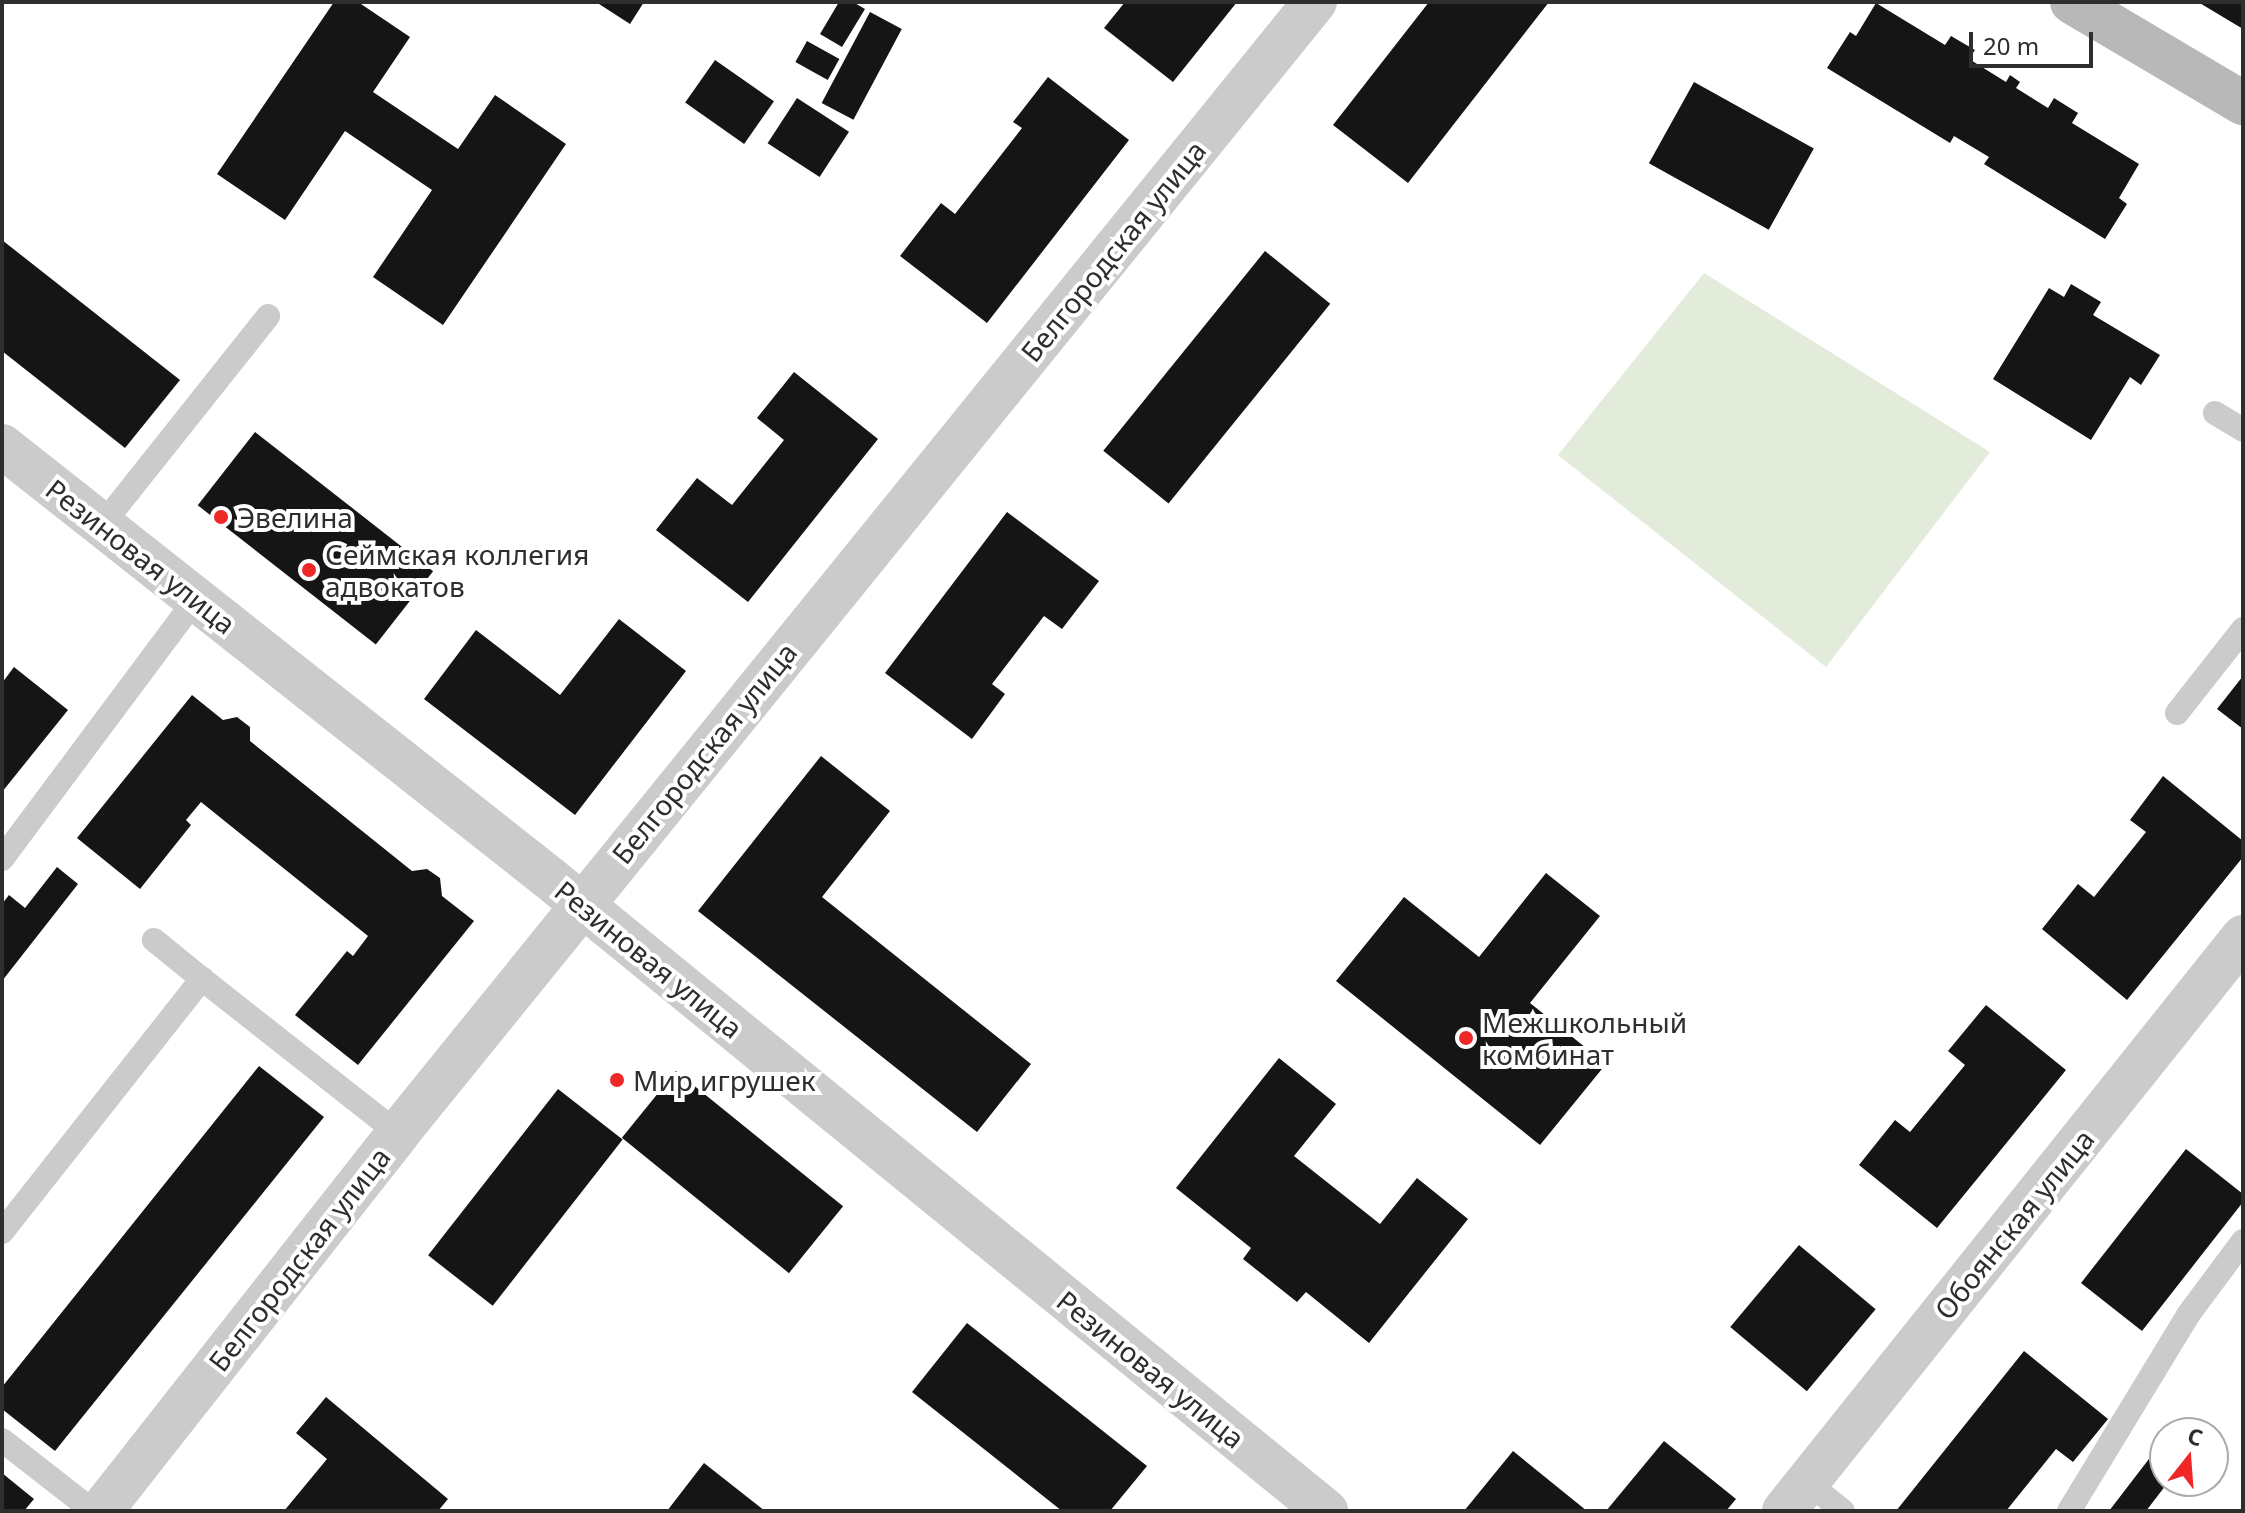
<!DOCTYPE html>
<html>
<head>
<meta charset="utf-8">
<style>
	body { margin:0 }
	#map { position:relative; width:2245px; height:1513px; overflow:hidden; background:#fff; font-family:"Noto Sans",sans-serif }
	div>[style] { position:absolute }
	.green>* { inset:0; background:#e3ecdb }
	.building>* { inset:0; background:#151515; transform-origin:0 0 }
	.service>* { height:24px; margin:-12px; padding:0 12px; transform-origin:12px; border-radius:12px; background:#cbcbcb }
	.tertiary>* { height:44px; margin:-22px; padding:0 22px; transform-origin:22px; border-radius:22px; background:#cbcbcb }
	.secondary>* { height:44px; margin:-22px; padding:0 22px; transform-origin:22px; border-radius:22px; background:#b8b8b8 }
	.dots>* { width:22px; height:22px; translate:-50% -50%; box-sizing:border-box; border:4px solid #fff; border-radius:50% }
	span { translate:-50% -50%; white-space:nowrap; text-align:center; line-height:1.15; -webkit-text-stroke:8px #fff; paint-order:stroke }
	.street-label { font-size:28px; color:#2e2e2e }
	.poi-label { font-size:28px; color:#2e2e2e }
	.left { translate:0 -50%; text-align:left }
	.frame { position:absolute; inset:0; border:4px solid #2e2e2e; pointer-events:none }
	.north { position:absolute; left:2149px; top:1417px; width:80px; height:80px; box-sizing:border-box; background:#fff; border:2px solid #ababab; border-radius:50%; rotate:17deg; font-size:22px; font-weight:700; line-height:32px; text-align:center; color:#2e2e2e }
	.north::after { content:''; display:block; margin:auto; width:28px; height:36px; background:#ef2727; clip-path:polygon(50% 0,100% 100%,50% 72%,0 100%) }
	.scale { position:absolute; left:1969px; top:32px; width:124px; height:36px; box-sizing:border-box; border:4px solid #2e2e2e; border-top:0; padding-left:10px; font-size:24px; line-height:28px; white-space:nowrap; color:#2e2e2e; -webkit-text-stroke:6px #fff; paint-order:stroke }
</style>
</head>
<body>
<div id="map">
	<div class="green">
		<div style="clip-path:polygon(1704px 273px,1990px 452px,1826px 667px,1558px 455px)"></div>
	</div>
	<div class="building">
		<div style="clip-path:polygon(334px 2px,358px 2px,410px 37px,373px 92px,458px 149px,495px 95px,566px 144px,443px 325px,373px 277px,432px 190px,345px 131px,285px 220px,217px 174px)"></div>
		<div style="clip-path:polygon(596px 2px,644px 2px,630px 24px)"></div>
		<div style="clip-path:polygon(839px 2px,853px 2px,865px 9px,842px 47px,820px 34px)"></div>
		<div style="clip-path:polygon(1125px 2px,1237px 2px,1173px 82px,1104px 28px)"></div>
		<div style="clip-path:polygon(1429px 2px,1549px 2px,1408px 183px,1333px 125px)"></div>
		<div style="clip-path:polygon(2198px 2px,2243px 2px,2243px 29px)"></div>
		<div style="clip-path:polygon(1876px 3px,1945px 45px,1951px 36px,1975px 50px,1969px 59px,2006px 82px,2010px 75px,2020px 82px,2016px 88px,2048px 108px,2054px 98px,2078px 113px,2072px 123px,2139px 164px,2119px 198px,2127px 204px,2105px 239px,1984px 164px,1989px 157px,1954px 136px,1950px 143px,1827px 68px,1850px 32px,1856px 36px)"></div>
		<div style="left:870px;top:12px;width:36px;height:103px;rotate:28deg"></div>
		<div style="left:807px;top:41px;width:37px;height:24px;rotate:29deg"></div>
		<div style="left:715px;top:60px;width:72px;height:52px;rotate:35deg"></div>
		<div style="clip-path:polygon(1048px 77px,1129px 140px,987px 323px,900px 256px,941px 203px,955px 214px,1022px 128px,1013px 122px)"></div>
		<div style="left:1694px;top:82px;width:137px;height:93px;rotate:29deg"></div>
		<div style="left:797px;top:98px;width:62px;height:54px;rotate:33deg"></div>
		<div style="clip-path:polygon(2px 240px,180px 380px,125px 448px,2px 351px)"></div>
		<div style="left:1265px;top:251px;width:84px;height:257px;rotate:39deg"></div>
		<div style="clip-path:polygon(2071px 284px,2101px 302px,2093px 315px,2160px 355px,2141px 385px,2130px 377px,2091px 440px,1993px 379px,2049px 288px,2064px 297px)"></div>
		<div style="clip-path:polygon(794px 372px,878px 439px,748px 602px,656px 530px,697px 478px,732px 505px,784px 440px,757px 418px)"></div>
		<div style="left:255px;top:432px;width:226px;height:93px;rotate:38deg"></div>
		<div style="clip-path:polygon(1007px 512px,1099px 581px,1062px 629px,1044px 616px,992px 684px,1005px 694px,972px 739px,885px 673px)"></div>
		<div style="clip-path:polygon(619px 619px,686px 671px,575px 815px,424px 699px,476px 630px,560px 695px)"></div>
		<div style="clip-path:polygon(14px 667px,68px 710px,2px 792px,2px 683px)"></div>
		<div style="clip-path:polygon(2243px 676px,2243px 729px,2217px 709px)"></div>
		<div style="clip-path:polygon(192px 695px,223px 720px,237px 717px,250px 727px,250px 741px,412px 871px,427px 869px,440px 878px,442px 896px,474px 921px,358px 1065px,295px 1015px,347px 951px,353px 956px,368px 936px,201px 802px,186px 820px,191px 825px,140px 889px,77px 838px)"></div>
		<div style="clip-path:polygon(821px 756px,890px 811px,822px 897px,1031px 1064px,977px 1132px,698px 911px)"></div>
		<div style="clip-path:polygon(2163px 776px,2243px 841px,2243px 857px,2127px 1000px,2042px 929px,2078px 884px,2094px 897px,2146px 832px,2130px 820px)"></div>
		<div style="clip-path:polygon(57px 867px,78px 884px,2px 981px,2px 904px,9px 895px,25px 908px)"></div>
		<div style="clip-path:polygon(1546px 873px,1600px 916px,1530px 1003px,1606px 1064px,1540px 1145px,1336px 981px,1404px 897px,1479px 957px)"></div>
		<div style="clip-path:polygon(1986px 1005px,2066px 1070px,1937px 1228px,1859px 1165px,1895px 1120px,1910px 1132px,1965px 1065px,1948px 1051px)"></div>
		<div style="clip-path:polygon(1279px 1058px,1336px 1104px,1294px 1156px,1380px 1224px,1417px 1178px,1468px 1219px,1369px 1343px,1306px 1292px,1297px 1302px,1243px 1259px,1251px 1248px,1176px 1188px)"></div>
		<div style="clip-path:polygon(259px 1066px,324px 1117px,55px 1451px,2px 1409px,2px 1387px)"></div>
		<div style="left:676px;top:1071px;width:215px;height:86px;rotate:39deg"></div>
		<div style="left:558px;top:1089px;width:82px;height:211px;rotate:38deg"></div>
		<div style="clip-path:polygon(2186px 1149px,2243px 1194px,2243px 1202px,2142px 1331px,2081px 1283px)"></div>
		<div style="left:1799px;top:1245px;width:100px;height:107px;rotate:40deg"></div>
		<div style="clip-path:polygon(967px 1323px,1147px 1466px,1110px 1511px,1062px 1511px,912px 1392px)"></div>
		<div style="clip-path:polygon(2024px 1351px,2108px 1419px,2073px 1462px,2056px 1449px,2006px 1511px,1896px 1511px)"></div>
		<div style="clip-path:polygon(326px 1397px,448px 1499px,438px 1511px,284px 1511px,327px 1459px,296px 1433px)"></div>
		<div style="clip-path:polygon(1664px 1441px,1736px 1499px,1726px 1511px,1606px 1511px)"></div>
		<div style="clip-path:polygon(1513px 1451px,1587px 1511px,1464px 1511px)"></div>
		<div style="clip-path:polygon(2152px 1455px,2165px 1465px,2165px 1481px,2180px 1481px,2174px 1490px,2166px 1485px,2146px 1511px,2109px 1511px)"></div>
		<div style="clip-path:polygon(704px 1463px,765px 1511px,667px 1511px)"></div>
		<div style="clip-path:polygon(2px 1473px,34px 1499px,24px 1511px,2px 1511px)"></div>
	</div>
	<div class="service">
		<div style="left:2215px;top:413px;width:33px;rotate:31deg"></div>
		<div style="left:102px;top:525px;width:267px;rotate:-51.5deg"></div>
		<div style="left:2177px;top:713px;width:107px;rotate:-51.8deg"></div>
		<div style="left:2px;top:859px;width:324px;rotate:-53.3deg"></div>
		<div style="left:202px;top:979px;width:249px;rotate:38.2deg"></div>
		<div style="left:2px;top:1232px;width:323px;rotate:-51.7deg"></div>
		<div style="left:202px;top:979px;width:62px;rotate:-140.9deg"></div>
		<div style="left:2px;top:1440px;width:115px;rotate:38deg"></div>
		<div style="left:1807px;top:1482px;width:46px;rotate:38.9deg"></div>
		<div style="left:2069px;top:1511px;width:229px;rotate:-58.7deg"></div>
		<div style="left:2188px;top:1315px;width:92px;rotate:-53.4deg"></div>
	</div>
	<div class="tertiary">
		<div style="left:2px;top:446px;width:696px;rotate:38.29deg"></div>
		<div style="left:548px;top:877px;width:1004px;rotate:39.18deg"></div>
		<div style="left:101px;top:1511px;width:481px;rotate:-51.8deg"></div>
		<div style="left:398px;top:1133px;width:1456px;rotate:-50.97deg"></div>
		<div style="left:1784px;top:1511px;width:735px;rotate:-51.35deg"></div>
	</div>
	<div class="secondary">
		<div style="left:2072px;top:2px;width:199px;rotate:30.6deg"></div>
	</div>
	<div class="dots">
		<div style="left:221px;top:517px;background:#ef2727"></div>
		<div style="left:309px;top:570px;background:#ef2727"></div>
		<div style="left:1466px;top:1038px;background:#ef2727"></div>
		<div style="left:617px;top:1080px;background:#ef2727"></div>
	</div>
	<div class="street-label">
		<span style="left:1113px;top:251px;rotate:-51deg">Белгородская улица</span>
		<span style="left:141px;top:556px;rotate:38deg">Резиновая улица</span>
		<span style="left:704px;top:753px;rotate:-51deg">Белгородская улица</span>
		<span style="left:649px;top:959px;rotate:39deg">Резиновая улица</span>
		<span style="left:2014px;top:1224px;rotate:-51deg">Обоянская улица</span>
		<span style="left:299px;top:1259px;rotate:-52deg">Белгородская улица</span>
		<span style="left:1151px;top:1369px;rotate:39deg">Резиновая улица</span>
	</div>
	<div class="poi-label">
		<span class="left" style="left:237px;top:517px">Эвелина</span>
		<span class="left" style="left:325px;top:570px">Сеймская коллегия<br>адвокатов</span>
		<span class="left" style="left:1482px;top:1038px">Межшкольный<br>комбинат</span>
		<span class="left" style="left:633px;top:1080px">Мир игрушек</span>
	</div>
	<div class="frame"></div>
	<div class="north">С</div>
	<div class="scale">20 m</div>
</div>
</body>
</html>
